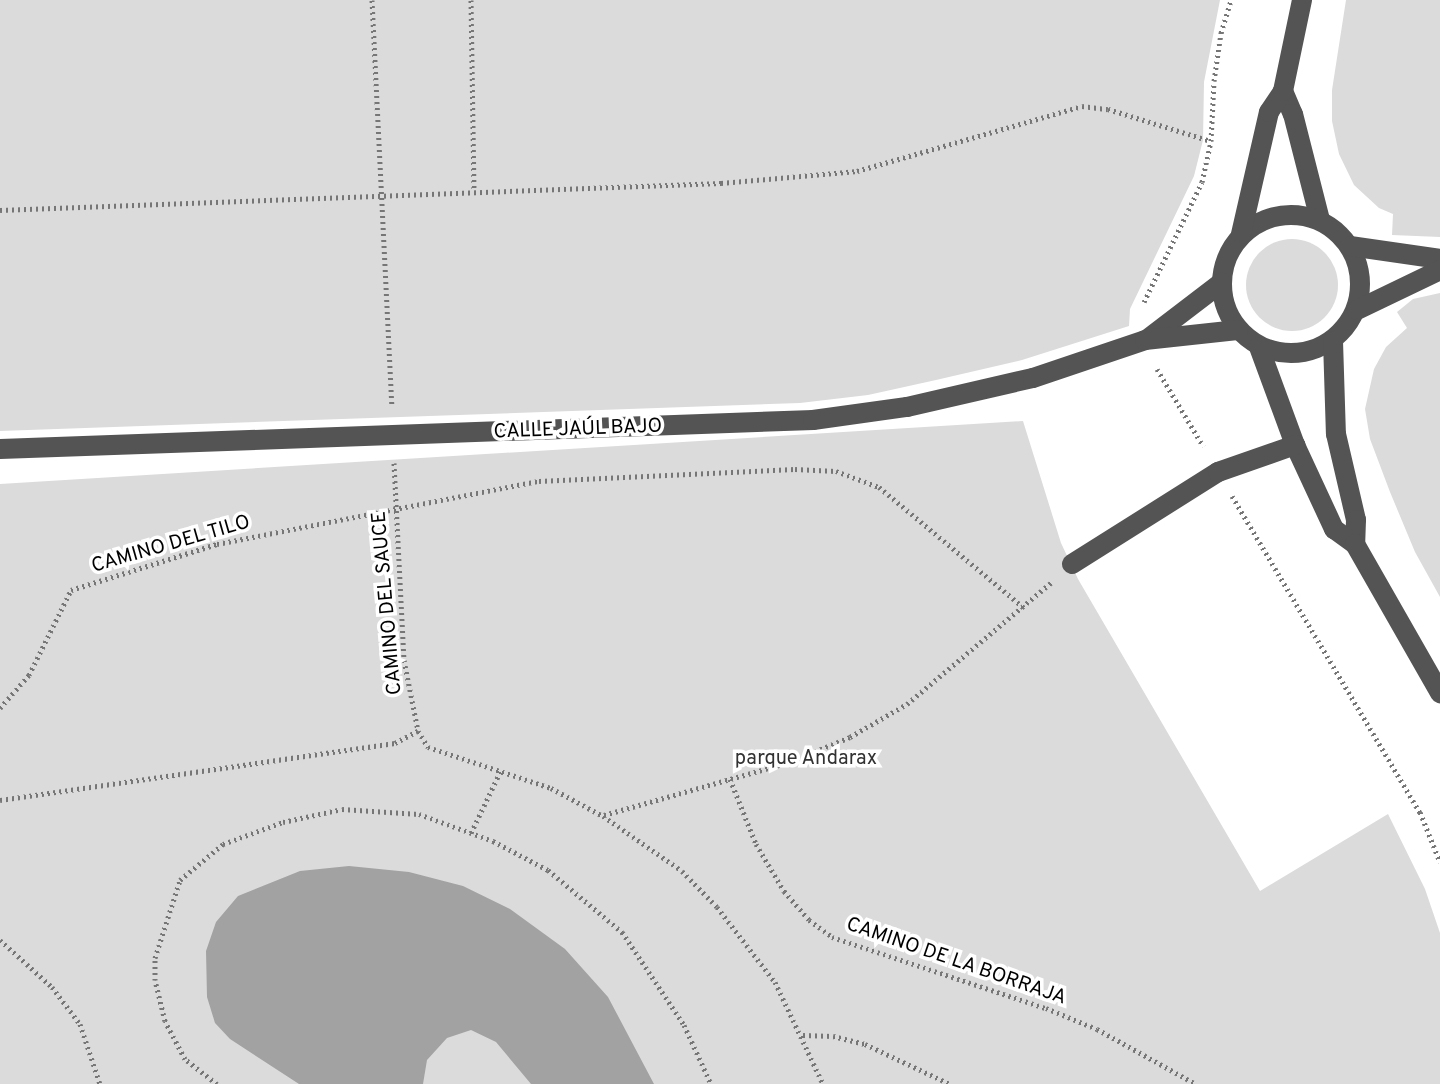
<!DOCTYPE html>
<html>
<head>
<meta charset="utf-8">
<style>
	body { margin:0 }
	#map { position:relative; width:1440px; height:1084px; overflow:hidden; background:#fff; font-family:Overpass,sans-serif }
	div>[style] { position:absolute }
	.green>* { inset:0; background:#dbdbdb }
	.round { border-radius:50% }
	.water>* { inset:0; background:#a2a2a2 }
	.path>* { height:5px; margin-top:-2.5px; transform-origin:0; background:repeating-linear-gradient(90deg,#767676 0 2px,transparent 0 6px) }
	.minor>* { height:20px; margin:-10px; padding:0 10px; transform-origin:10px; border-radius:10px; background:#545454 }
	.minor>.ring { margin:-10px; padding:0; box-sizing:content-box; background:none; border:20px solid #545454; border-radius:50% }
	span { translate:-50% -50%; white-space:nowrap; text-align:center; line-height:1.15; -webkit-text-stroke:7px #fff; paint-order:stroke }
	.street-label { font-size:20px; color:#000 }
	.park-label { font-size:20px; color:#323232 }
</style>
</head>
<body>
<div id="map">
	<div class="green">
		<div style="clip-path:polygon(0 0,1220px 0,1204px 82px,1203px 140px,1194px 176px,1130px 309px,1129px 326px,1022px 360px,936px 380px,868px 395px,800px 403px,0 431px)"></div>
		<div style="clip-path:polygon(1346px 0,1440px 0,1440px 237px,1392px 235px,1393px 214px,1379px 208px,1354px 185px,1339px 154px,1332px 121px,1332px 90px)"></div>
		<div class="round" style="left:1246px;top:239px;width:92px;height:92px"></div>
		<div style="clip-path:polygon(1440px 293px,1440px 597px,1415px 552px,1390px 492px,1370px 439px,1365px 409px,1374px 369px,1386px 347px,1407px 328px,1397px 312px,1413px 299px)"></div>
		<div style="clip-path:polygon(1023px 421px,1061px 543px,1078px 579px,1260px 891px,1388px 814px,1425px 889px,1440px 933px,1440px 1084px,0 1084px,0 484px)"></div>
	</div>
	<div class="water">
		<div style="clip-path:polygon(349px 866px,409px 872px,463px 886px,510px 909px,565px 949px,608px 997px,654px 1084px,531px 1084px,496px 1042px,471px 1030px,447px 1038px,427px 1060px,423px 1084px,299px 1084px,230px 1039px,215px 1023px,207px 997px,206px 951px,216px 922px,238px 896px,300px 871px)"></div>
	</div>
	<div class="path">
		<div style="left:372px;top:0;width:405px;rotate:87.2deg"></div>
		<div style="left:471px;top:0;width:189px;rotate:89.1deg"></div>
		<div style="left:0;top:210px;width:722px;rotate:-2.14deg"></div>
		<div style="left:721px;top:183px;width:137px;rotate:-5deg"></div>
		<div style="left:857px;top:171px;width:234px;rotate:-16.1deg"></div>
		<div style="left:1082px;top:106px;width:26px;rotate:7deg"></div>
		<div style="left:1108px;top:109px;width:108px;rotate:17.3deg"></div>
		<div style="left:1144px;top:302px;width:133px;rotate:-64.2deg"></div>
		<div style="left:1202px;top:182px;width:42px;rotate:-77.6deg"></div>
		<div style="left:1211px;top:141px;width:60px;rotate:-87.1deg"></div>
		<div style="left:1214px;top:81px;width:49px;rotate:-81.7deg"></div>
		<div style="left:1221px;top:33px;width:34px;rotate:-73deg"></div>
		<div style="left:1157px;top:369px;width:90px;rotate:59.1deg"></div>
		<div style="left:394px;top:463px;width:197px;rotate:87.1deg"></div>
		<div style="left:404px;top:660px;width:72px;rotate:78.8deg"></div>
		<div style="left:418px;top:731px;width:19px;rotate:58deg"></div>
		<div style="left:428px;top:747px;width:130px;rotate:18.4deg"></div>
		<div style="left:551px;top:788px;width:59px;rotate:28.3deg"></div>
		<div style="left:603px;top:816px;width:96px;rotate:34.8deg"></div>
		<div style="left:682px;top:871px;width:50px;rotate:45.8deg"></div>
		<div style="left:717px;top:907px;width:95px;rotate:52.3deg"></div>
		<div style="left:775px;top:982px;width:113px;rotate:64.8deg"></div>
		<div style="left:1232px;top:496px;width:368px;rotate:59.3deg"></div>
		<div style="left:1420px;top:812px;width:54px;rotate:68.2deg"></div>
		<div style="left:0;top:708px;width:44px;rotate:-48.7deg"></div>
		<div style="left:29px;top:675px;width:95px;rotate:-63.7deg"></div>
		<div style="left:71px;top:590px;width:153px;rotate:-17.5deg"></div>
		<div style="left:217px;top:544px;width:328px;rotate:-11.1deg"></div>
		<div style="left:539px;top:481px;width:256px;rotate:-2.7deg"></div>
		<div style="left:795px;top:469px;width:41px;rotate:2.8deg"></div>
		<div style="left:836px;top:471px;width:46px;rotate:20.4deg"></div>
		<div style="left:879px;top:487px;width:189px;rotate:39.8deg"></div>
		<div style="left:730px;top:779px;width:70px;rotate:68.2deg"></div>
		<div style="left:756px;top:844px;width:55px;rotate:59.2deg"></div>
		<div style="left:784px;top:891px;width:38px;rotate:49deg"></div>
		<div style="left:809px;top:920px;width:29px;rotate:36deg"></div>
		<div style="left:832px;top:937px;width:225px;rotate:18.4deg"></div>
		<div style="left:1046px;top:1008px;width:55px;rotate:22.4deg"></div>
		<div style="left:1097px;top:1029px;width:113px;rotate:29.1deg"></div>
		<div style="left:0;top:800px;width:399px;rotate:-8.2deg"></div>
		<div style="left:395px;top:743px;width:26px;rotate:-28deg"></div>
		<div style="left:604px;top:815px;width:190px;rotate:-15.9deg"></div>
		<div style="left:787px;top:763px;width:68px;rotate:-22.4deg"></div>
		<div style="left:850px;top:737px;width:66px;rotate:-30.1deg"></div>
		<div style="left:907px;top:704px;width:189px;rotate:-40.1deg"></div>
		<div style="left:471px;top:833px;width:70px;rotate:-64.5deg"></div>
		<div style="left:0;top:940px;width:70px;rotate:42.1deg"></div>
		<div style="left:52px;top:987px;width:46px;rotate:52.9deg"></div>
		<div style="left:80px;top:1024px;width:63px;rotate:71.6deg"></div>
		<div style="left:803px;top:1035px;width:30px;rotate:2deg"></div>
		<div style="left:833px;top:1036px;width:33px;rotate:14deg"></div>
		<div style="left:865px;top:1044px;width:94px;rotate:25.2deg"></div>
		<div style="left:217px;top:1084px;width:41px;rotate:-142deg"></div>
		<div style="left:185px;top:1059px;width:43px;rotate:-117.8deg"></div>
		<div style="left:165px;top:1021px;width:42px;rotate:-103.7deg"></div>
		<div style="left:155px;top:980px;width:22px;rotate:-90deg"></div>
		<div style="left:155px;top:958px;width:82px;rotate:-72.2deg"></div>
		<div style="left:180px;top:880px;width:56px;rotate:-39.9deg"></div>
		<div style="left:223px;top:844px;width:64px;rotate:-20.1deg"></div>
		<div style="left:283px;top:822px;width:60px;rotate:-12.4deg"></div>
		<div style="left:342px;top:809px;width:77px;rotate:3.7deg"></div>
		<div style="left:419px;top:814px;width:79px;rotate:20deg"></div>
		<div style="left:493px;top:841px;width:62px;rotate:27.8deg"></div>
		<div style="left:548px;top:870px;width:97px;rotate:40deg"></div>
		<div style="left:622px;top:932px;width:112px;rotate:56.3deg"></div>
		<div style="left:684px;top:1025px;width:65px;rotate:65.4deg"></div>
	</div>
	<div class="minor">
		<div style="left:1283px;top:91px;width:25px;rotate:67deg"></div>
		<div style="left:1293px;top:114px;width:109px;rotate:75.7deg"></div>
		<div class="ring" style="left:1222px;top:215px;width:118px;height:118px"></div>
		<div style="left:1241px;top:234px;width:125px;rotate:-77.1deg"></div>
		<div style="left:1269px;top:112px;width:25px;rotate:-56deg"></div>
		<div style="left:1283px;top:91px;width:93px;rotate:-78.2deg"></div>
		<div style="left:1350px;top:246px;width:91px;rotate:8.2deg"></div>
		<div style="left:1357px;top:310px;width:92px;rotate:-25.7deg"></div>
		<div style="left:1149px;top:338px;width:91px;rotate:-37.4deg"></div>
		<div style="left:1333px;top:341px;width:93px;rotate:88.2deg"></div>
		<div style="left:1336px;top:434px;width:88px;rotate:76.9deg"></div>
		<div style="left:1356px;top:520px;width:24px;rotate:92deg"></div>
		<div style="left:1259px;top:347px;width:104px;rotate:69.8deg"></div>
		<div style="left:1295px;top:445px;width:93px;rotate:65.1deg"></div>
		<div style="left:1334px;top:529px;width:26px;rotate:36deg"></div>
		<div style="left:1355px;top:544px;width:172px;rotate:60.3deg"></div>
		<div style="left:0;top:449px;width:814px;rotate:-2.04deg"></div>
		<div style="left:813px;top:420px;width:95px;rotate:-7.9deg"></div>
		<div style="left:907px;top:407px;width:129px;rotate:-13deg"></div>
		<div style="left:1033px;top:378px;width:118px;rotate:-18.7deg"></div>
		<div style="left:1145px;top:340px;width:93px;rotate:-6.2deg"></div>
		<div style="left:1072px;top:564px;width:173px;rotate:-32.2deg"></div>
		<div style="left:1218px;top:472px;width:82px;rotate:-19.3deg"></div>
	</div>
	<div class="street-label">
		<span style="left:578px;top:430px;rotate:-2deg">CALLE JAÚL BAJO</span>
		<span style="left:171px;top:545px;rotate:-16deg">CAMINO DEL TILO</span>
		<span style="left:388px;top:603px;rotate:-95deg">CAMINO DEL SAUCE</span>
		<span style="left:956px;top:962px;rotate:19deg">CAMINO DE LA BORRAJA</span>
	</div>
	<div class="park-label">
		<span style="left:806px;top:759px">parque Andarax</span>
	</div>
</div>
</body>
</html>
